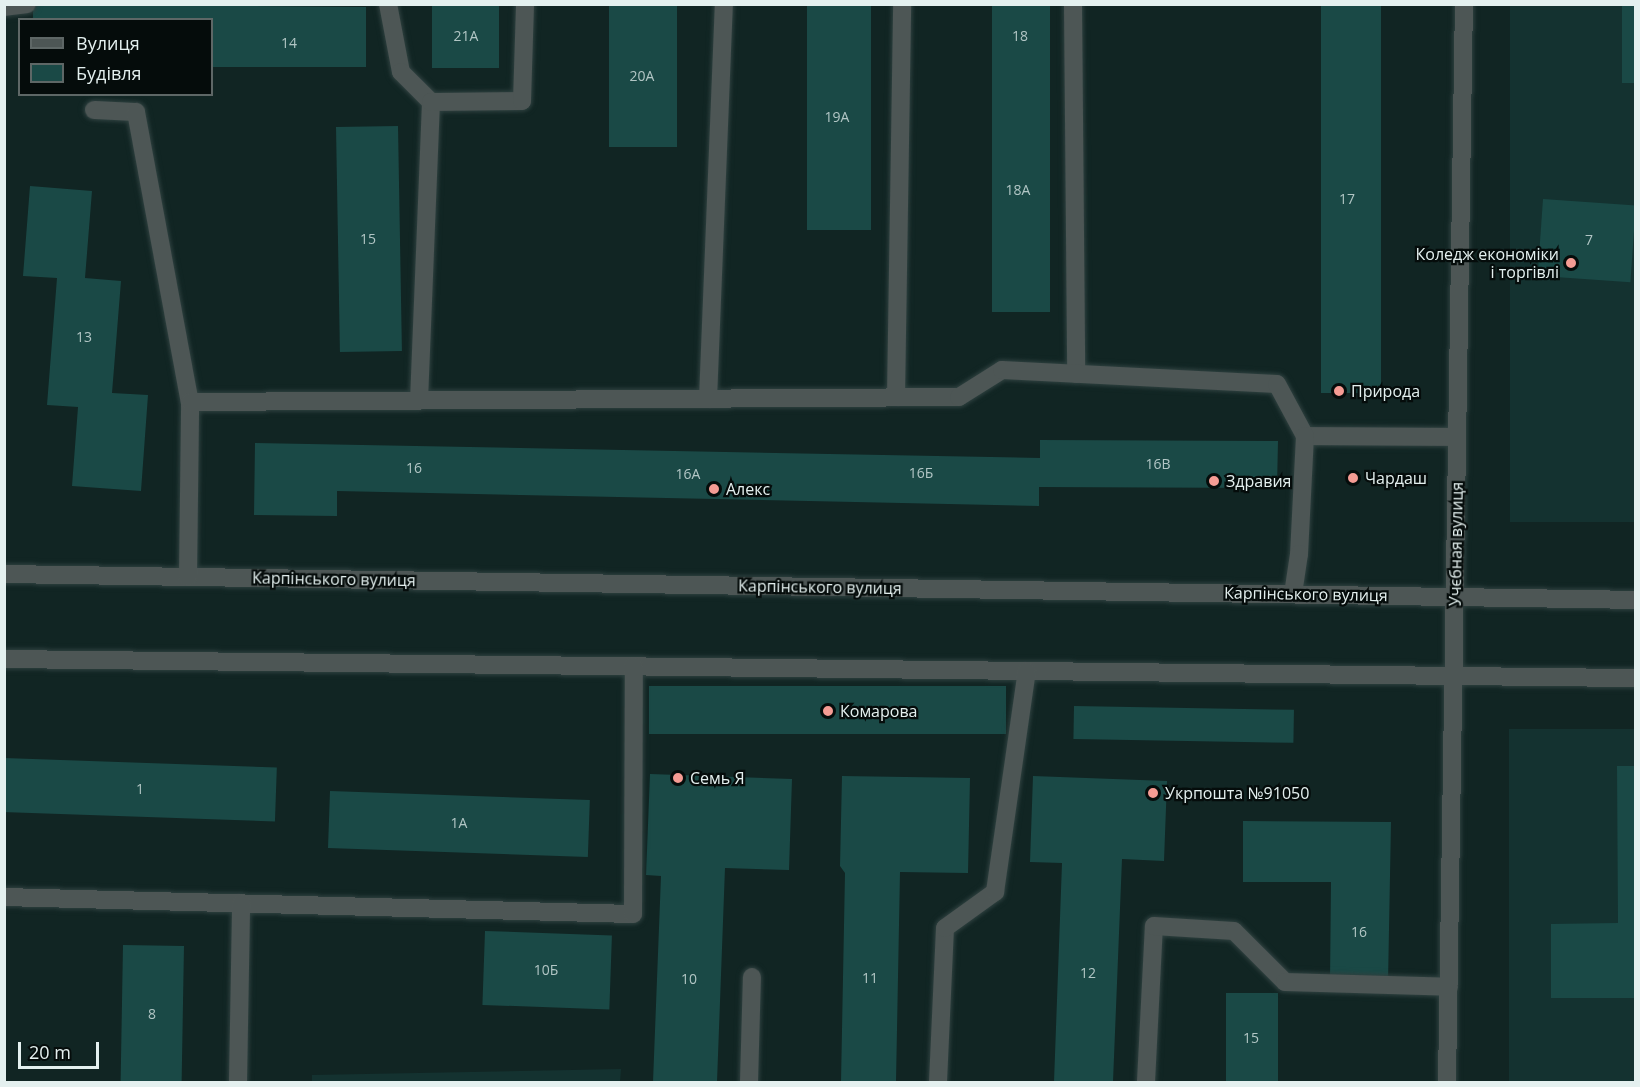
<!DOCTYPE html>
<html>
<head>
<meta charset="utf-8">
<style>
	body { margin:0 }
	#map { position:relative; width:1640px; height:1087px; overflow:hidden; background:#112523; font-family:"Open Sans",sans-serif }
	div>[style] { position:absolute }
	.built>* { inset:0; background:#143230; transform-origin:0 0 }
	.building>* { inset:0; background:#1a4946; transform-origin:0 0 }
	.roads { filter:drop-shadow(0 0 2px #2f4140) drop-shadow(0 0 2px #2f4140) }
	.minor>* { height:18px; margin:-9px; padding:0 9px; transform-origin:9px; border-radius:9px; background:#4d5655 }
	.dots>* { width:16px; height:16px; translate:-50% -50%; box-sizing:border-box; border:3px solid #050c0b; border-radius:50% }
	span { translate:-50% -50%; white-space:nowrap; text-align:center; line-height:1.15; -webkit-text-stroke:4.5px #050c0b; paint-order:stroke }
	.number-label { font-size:14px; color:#b2c6c5 }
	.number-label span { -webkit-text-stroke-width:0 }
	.poi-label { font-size:16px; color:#e4f0ef }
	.right { translate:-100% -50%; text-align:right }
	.left { translate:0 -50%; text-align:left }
	.street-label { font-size:16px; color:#e4f0ef }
	.frame { position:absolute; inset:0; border:6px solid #e4f0ef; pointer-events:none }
	.legend { position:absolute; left:18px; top:18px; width:195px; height:78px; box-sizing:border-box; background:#050c0b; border:2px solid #5e6766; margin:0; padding:8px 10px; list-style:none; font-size:18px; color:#e4f0ef }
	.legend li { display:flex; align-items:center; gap:12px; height:30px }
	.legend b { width:30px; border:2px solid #5e6766 }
	.scale { position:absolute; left:18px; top:1042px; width:81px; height:27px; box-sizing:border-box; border:3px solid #e4f0ef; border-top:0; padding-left:8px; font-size:18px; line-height:21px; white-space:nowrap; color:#e4f0ef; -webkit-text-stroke:4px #050c0b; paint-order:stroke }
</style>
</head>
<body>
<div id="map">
	<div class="built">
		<div style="left:1510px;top:5px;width:125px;height:517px"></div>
		<div style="left:1509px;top:729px;width:126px;height:353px"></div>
		<div style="clip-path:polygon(621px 1069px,620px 1082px,312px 1082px,312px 1075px)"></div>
	</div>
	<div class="building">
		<div style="clip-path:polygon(33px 4px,366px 7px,366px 67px,212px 67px,212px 20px,33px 20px)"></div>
		<div style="left:432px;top:4px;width:67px;height:64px"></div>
		<div style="left:609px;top:4px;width:68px;height:143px"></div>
		<div style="left:807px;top:4px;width:64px;height:226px"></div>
		<div style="left:992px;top:4px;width:58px;height:308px"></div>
		<div style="left:1321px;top:4px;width:60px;height:389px"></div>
		<div style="left:1622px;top:4px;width:14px;height:79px"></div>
		<div style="left:398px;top:126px;width:225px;height:62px;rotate:89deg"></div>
		<div style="clip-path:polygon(30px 186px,92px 191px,85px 278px,121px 281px,112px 393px,148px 395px,141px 491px,72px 486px,78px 407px,47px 405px,57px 278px,23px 276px)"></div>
		<div style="left:1543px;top:199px;width:93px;height:77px;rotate:4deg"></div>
		<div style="clip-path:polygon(1040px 440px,1278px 441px,1277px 488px,1039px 487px,1039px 506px,337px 491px,337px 516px,254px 515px,255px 443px,1040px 458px)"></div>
		<div style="left:649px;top:686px;width:357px;height:48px"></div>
		<div style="left:1074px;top:706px;width:220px;height:33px;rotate:1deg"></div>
		<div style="left:4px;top:758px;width:273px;height:54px;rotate:2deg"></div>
		<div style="clip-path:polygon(1617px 766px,1636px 766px,1636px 998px,1551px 998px,1551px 924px,1618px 923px)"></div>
		<div style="clip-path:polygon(650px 774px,792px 779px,789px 870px,725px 868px,717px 1082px,653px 1082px,661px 876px,646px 875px)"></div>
		<div style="clip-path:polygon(842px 776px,970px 778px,968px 873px,900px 872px,896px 1082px,841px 1082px,845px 873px,840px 866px)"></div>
		<div style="clip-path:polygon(1033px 776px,1167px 781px,1164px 861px,1122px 859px,1113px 1082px,1054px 1082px,1062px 863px,1030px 862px)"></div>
		<div style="left:330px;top:791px;width:260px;height:57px;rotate:2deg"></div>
		<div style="clip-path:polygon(1243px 821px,1391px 822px,1388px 983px,1330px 982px,1331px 882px,1243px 882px)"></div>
		<div style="left:485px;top:931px;width:127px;height:74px;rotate:2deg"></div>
		<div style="left:123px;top:945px;width:61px;height:137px;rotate:1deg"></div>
		<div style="left:1226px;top:993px;width:52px;height:89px"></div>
	</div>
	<div class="roads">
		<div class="minor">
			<div style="left:388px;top:4px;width:69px;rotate:79.2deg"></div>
			<div style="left:401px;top:72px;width:42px;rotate:45deg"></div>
			<div style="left:431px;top:102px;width:299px;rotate:92.3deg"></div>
			<div style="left:1073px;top:4px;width:370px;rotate:89.5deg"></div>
			<div style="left:4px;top:7px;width:23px;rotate:-7deg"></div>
			<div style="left:431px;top:102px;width:91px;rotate:-0.6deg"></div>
			<div style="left:522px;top:101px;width:97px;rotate:-88.2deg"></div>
			<div style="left:94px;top:110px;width:42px;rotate:2.7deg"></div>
			<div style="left:136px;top:112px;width:295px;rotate:79.5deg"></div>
			<div style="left:896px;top:397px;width:393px;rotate:-89.1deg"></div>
			<div style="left:708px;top:399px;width:395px;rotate:-87.7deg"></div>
			<div style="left:1305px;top:436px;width:152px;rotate:0.4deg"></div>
			<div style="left:4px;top:574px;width:1632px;rotate:0.91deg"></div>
			<div style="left:188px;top:577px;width:175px;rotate:-89.3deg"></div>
			<div style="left:190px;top:402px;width:769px;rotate:-0.37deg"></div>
			<div style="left:959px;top:397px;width:51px;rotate:-32.1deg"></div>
			<div style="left:1002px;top:370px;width:275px;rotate:2.9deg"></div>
			<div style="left:1277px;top:384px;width:59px;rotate:61.7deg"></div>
			<div style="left:1305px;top:436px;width:118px;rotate:92.9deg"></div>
			<div style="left:1299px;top:554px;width:40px;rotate:98.5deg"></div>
			<div style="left:4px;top:659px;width:1632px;rotate:0.67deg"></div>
			<div style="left:4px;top:897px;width:629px;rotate:1.55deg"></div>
			<div style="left:633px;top:914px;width:248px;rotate:-89.8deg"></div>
			<div style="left:238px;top:1082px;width:179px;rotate:-89deg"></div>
			<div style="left:749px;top:1082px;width:105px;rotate:-88.4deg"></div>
			<div style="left:938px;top:1082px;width:154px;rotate:-87.4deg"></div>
			<div style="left:945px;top:928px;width:62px;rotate:-35.8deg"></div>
			<div style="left:995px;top:892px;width:223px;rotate:-81.8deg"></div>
			<div style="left:1146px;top:1082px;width:156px;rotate:-87.1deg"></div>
			<div style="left:1154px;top:926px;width:80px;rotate:3.6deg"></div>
			<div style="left:1234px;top:931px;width:72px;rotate:45deg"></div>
			<div style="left:1285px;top:982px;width:164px;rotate:1.7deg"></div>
			<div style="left:1447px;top:1082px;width:1078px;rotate:-89.1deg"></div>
		</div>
	</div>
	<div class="dots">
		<div style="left:1571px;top:263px;background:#f59c94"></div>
		<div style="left:1339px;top:391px;background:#f59c94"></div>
		<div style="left:1353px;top:478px;background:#f59c94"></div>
		<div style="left:1214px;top:481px;background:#f59c94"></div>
		<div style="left:714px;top:489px;background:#f59c94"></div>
		<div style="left:828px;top:711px;background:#f59c94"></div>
		<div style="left:678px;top:778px;background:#f59c94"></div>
		<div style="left:1153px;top:793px;background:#f59c94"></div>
	</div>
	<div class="number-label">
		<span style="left:466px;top:36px">21А</span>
		<span style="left:1020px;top:36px">18</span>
		<span style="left:289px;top:43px">14</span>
		<span style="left:642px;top:76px">20А</span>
		<span style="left:837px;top:117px">19А</span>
		<span style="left:1018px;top:190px">18А</span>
		<span style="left:1347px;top:199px">17</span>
		<span style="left:368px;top:239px">15</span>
		<span style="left:1589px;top:240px">7</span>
		<span style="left:84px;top:337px">13</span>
		<span style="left:1158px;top:464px">16В</span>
		<span style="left:414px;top:468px">16</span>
		<span style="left:921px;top:473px">16Б</span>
		<span style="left:688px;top:474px">16А</span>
		<span style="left:140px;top:789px">1</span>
		<span style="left:459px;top:823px">1А</span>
		<span style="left:1359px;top:932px">16</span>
		<span style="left:546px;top:970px">10Б</span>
		<span style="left:1088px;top:973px">12</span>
		<span style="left:870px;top:978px">11</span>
		<span style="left:689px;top:979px">10</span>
		<span style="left:152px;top:1014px">8</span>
		<span style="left:1251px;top:1038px">15</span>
	</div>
	<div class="poi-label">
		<span class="right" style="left:1559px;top:263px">Коледж економіки<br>і торгівлі</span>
		<span class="left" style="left:1351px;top:391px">Природа</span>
		<span class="left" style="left:1365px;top:478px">Чардаш</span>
		<span class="left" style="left:1226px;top:481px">Здравия</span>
		<span class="left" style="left:726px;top:489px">Алекс</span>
		<span class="left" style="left:840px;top:711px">Комарова</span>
		<span class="left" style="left:690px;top:778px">Семь Я</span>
		<span class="left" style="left:1165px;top:793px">Укрпошта №91050</span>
	</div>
	<div class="street-label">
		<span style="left:1456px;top:544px;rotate:-89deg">Учєбная вулиця</span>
		<span style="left:334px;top:579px;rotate:1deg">Карпінського вулиця</span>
		<span style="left:820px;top:587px;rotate:1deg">Карпінського вулиця</span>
		<span style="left:1306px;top:594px;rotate:1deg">Карпінського вулиця</span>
	</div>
	<div class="frame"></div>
	<ul class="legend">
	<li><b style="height:8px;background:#4d5655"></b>Вулиця</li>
	<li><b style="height:16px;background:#1a4946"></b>Будівля</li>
	</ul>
	<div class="scale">20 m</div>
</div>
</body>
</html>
